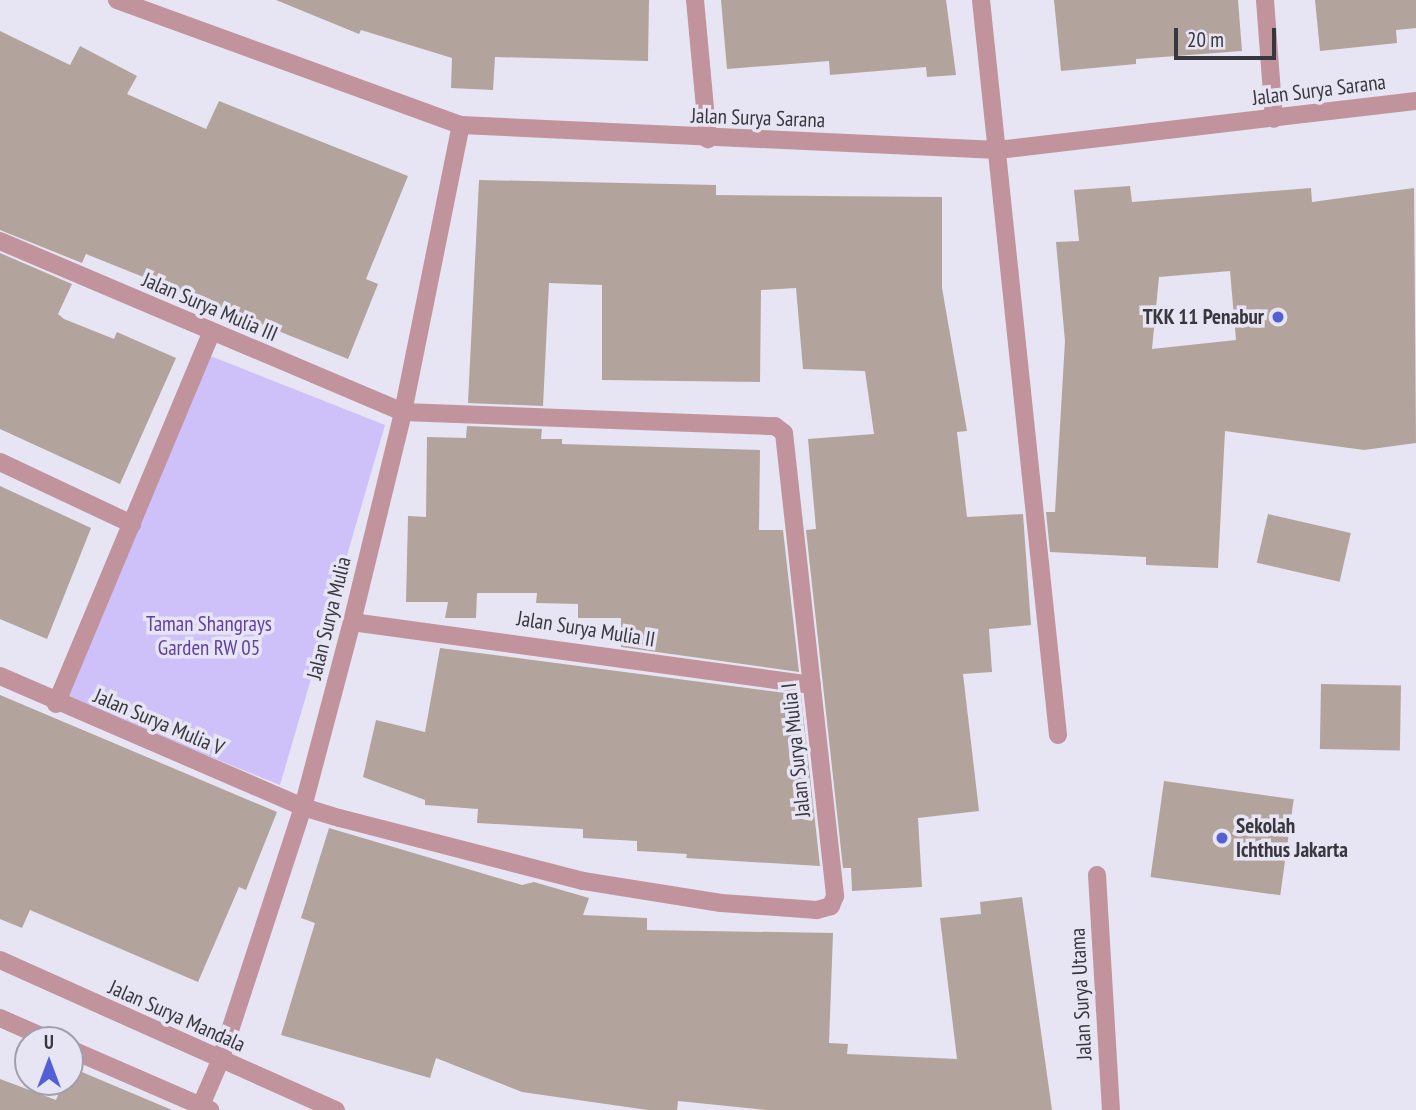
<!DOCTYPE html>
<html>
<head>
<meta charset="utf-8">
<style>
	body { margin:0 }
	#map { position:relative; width:1416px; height:1110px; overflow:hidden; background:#e7e4f3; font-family:"PT Sans Narrow",sans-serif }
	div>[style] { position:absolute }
	.green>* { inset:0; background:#cec1f9 }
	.building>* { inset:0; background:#b2a49c; transform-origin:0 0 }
	.minor>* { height:18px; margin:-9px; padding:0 9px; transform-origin:9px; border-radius:9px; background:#c0939d }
	.dots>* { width:19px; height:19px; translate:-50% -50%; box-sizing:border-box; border:4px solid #e7e4f3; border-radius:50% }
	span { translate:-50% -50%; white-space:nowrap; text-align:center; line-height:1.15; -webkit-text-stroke:7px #e7e4f3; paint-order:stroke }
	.street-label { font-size:21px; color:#38373d }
	.poi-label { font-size:21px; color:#38373d; font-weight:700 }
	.right { translate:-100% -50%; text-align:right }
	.left { translate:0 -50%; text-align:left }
	.park-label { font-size:21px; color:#603fa3 }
	.north { position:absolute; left:14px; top:1026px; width:70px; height:70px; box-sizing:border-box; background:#e7e4f3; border:2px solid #a19faa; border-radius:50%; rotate:0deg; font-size:19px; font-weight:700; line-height:28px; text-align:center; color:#38373d }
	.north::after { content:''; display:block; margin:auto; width:24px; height:32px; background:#5260d6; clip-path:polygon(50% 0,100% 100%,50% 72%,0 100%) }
	.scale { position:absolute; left:1174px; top:28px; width:102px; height:32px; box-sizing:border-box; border:4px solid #38373d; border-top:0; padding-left:9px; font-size:21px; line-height:24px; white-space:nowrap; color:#38373d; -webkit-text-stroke:5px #e7e4f3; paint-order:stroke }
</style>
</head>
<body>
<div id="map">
	<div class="green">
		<div style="clip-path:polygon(208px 355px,385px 425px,280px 785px,65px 698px)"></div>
	</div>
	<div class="building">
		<div style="clip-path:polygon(276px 0,649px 0,648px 61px,495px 57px,493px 90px,451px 88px,452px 58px,361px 30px,359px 34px)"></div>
		<div style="clip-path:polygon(721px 0,946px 0,956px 75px,927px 77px,926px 67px,830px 75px,829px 61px,727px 69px)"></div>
		<div style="clip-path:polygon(1054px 0,1238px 0,1242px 51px,1136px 59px,1136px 64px,1061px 71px)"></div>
		<div style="clip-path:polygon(1315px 0,1416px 0,1416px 28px,1396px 30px,1397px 43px,1320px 51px)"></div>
		<div style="clip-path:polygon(0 31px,70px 65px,80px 46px,137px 76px,127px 94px,206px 129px,219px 101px,408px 176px,366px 279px,378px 284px,348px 359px,86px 254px,82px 263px,0 230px)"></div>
		<div style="clip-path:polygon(479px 180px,716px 185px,716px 195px,942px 197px,942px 288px,967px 431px,957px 432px,967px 517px,1023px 514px,1031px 625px,989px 629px,992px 672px,963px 674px,979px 811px,918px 818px,922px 887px,852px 891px,851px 868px,843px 868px,806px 530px,816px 529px,808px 439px,874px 434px,865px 371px,803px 369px,796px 288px,761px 290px,760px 382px,602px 380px,602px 285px,549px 283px,543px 406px,468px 403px)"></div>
		<div style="clip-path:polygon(evenodd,1130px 186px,1132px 202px,1311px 188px,1312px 202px,1414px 188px,1416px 443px,1364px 450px,1225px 431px,1218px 568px,1146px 565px,1146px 557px,1050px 552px,1046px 512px,1055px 512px,1065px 341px,1056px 242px,1079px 241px,1074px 190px,1130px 186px,1230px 271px,1236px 340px,1152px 349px,1159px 277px,1230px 271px)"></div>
		<div style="clip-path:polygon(0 253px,72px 284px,58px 314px,64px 319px,114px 339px,117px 332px,176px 358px,120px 484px,0 429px)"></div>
		<div style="clip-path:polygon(467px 426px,542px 429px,541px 439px,562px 439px,562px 444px,760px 450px,759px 530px,783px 530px,799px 672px,621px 647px,621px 618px,578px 618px,578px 604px,536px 603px,537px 593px,477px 593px,476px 618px,445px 618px,448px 602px,406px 602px,408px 516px,426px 517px,427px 437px,466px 438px)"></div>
		<div style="clip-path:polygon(0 486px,91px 528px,47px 639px,0 619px)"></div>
		<div style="left:1268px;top:514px;width:85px;height:50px;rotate:13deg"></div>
		<div style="clip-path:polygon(440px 648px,801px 695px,820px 866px,686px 858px,687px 854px,637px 851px,637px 841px,583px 838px,583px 829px,477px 823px,478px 809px,425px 805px,425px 800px,363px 777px,376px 720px,425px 732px)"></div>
		<div style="left:1321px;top:684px;width:80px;height:65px;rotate:1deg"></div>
		<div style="clip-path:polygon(0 695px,277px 812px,246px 890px,239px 887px,198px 982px,30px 910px,22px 928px,0 919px)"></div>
		<div style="left:1164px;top:781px;width:131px;height:97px;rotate:8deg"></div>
		<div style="clip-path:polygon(329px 828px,522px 885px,534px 882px,589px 898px,583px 915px,647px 918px,647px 930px,833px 933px,829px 1043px,848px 1044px,847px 1054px,957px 1059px,940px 918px,981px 914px,980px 902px,1022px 897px,1052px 1110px,766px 1110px,678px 1101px,677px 1110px,648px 1110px,522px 1092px,436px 1058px,430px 1078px,281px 1035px,315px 923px,301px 918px)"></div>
		<div style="clip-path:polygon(70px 1067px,172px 1110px,0 1110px,0 1079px,56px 1100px,63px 1082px,70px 1082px)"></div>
	</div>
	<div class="minor">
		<div style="left:117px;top:0;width:366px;rotate:20deg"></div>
		<div style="left:461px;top:125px;width:538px;rotate:2.67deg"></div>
		<div style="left:998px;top:150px;width:421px;rotate:-6.7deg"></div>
		<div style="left:695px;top:0;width:140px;rotate:84.7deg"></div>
		<div style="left:981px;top:0;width:739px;rotate:84.02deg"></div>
		<div style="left:1265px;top:0;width:119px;rotate:85.7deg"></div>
		<div style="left:0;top:241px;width:438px;rotate:23deg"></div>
		<div style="left:403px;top:412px;width:372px;rotate:2.2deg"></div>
		<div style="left:775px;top:426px;width:11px;rotate:38deg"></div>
		<div style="left:784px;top:433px;width:466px;rotate:83.7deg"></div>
		<div style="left:835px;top:896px;width:11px;rotate:112deg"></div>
		<div style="left:831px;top:906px;width:15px;rotate:164deg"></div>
		<div style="left:817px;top:910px;width:96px;rotate:-175.8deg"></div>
		<div style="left:721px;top:903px;width:140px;rotate:-170.9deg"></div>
		<div style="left:583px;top:881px;width:252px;rotate:-165.5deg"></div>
		<div style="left:339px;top:818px;width:38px;rotate:-163deg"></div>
		<div style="left:303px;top:807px;width:330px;rotate:-156.6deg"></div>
		<div style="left:0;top:462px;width:146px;rotate:25.2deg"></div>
		<div style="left:352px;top:622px;width:464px;rotate:7.8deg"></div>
		<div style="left:56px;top:704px;width:401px;rotate:-67.3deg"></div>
		<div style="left:1097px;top:875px;width:235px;rotate:86.6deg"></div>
		<div style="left:0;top:960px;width:368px;rotate:24.1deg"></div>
		<div style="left:0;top:1018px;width:55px;rotate:23.7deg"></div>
		<div style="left:70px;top:1049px;width:153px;rotate:23.5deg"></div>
		<div style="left:199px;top:1110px;width:53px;rotate:-66.8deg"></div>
		<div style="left:220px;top:1061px;width:267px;rotate:-71.9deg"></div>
		<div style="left:303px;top:807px;width:191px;rotate:-75.2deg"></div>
		<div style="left:352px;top:622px;width:216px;rotate:-76.3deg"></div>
		<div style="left:403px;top:412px;width:293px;rotate:-78.6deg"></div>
	</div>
	<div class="dots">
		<div style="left:1278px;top:317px;background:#5260d6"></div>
		<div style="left:1222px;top:838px;background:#5260d6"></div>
	</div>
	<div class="street-label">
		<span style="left:1319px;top:90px;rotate:-7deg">Jalan Surya Sarana</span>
		<span style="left:758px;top:118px;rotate:2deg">Jalan Surya Sarana</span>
		<span style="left:210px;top:307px;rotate:23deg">Jalan Surya Mulia III</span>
		<span style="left:329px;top:618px;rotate:-76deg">Jalan Surya Mulia</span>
		<span style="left:586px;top:629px;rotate:9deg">Jalan Surya Mulia II</span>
		<span style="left:159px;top:722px;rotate:23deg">Jalan Surya Mulia V</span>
		<span style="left:796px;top:750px;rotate:-96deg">Jalan Surya Mulia I</span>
		<span style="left:1081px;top:994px;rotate:-93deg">Jalan Surya Utama</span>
		<span style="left:177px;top:1016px;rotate:24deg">Jalan Surya Mandala</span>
	</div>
	<div class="poi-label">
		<span class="right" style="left:1264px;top:317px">TKK 11 Penabur</span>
		<span class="left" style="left:1236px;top:838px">Sekolah<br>Ichthus Jakarta</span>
	</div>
	<div class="park-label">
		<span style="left:209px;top:636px">Taman Shangrays<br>Garden RW 05</span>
	</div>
	<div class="north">U</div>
	<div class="scale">20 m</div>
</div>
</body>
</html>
